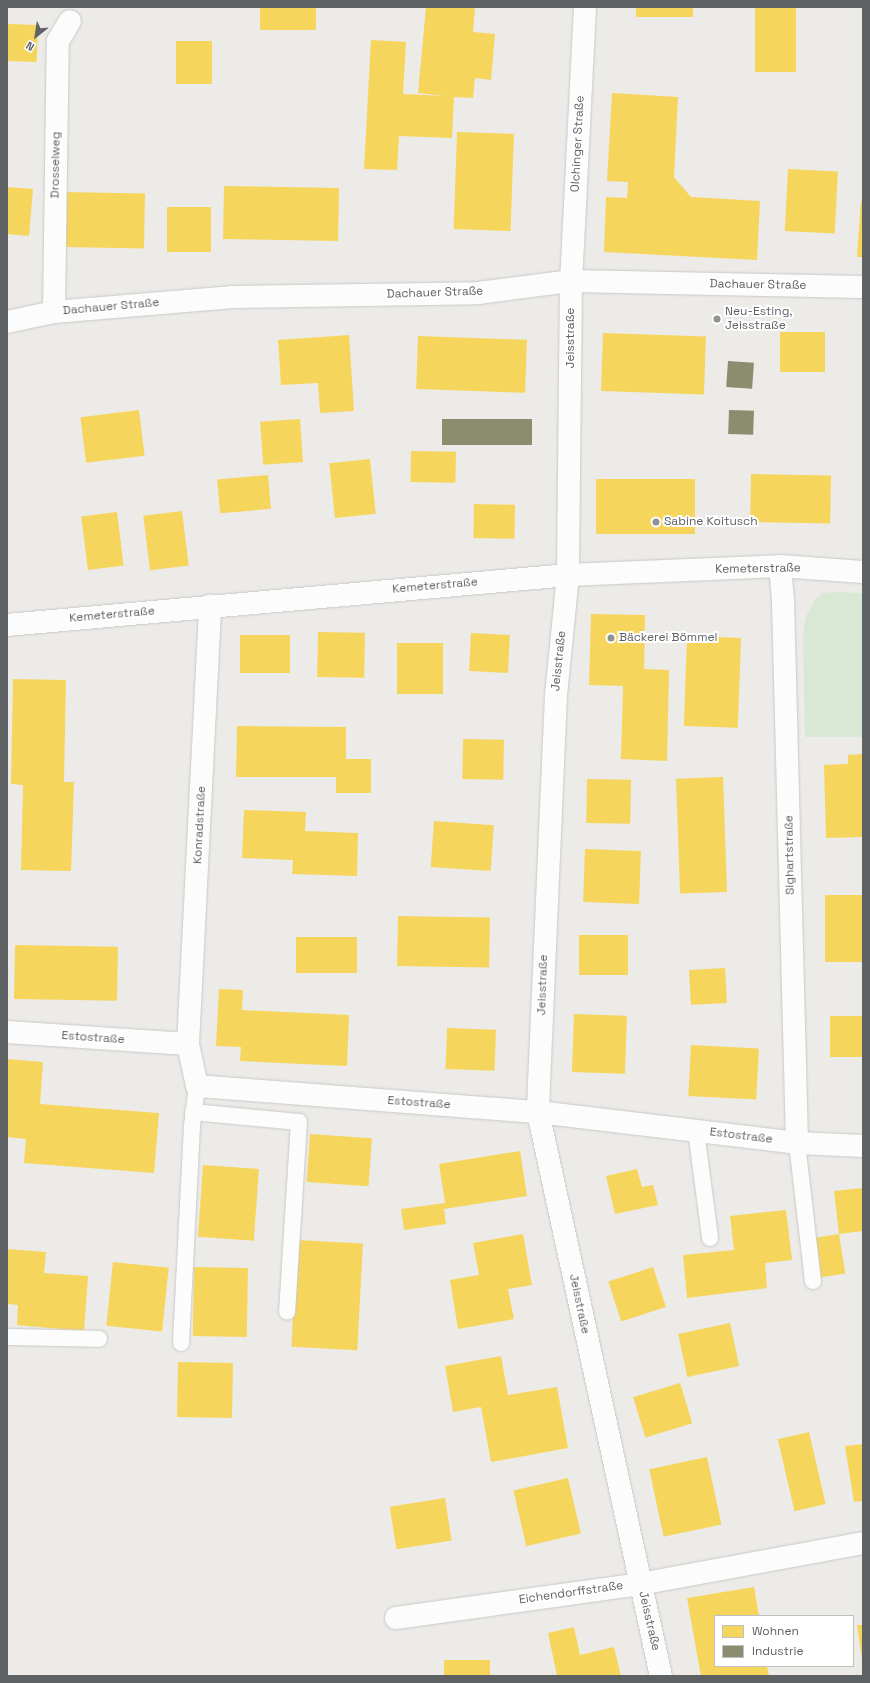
<!DOCTYPE html>
<html>
<head>
<meta charset="utf-8">
<style>
	body { margin:0 }
	#map { position:relative; width:870px; height:1683px; overflow:hidden; background:#edebe8; font-family:"Space Grotesk",sans-serif }
	div>[style] { position:absolute }
	.green>* { inset:0; background:#d9e7d5 }
	.homes>* { inset:0; background:#f6d55c; transform-origin:0 0 }
	.industry>* { inset:0; background:#8c8c6e; transform-origin:0 0 }
	.roads { filter:drop-shadow(0 0 1px #c8c8c8) drop-shadow(0 0 1px #c8c8c8) }
	.lane>* { height:16px; margin:-8px; padding:0 8px; transform-origin:8px; border-radius:8px; background:#fcfcfc }
	.street>* { height:22px; margin:-11px; padding:0 11px; transform-origin:11px; border-radius:11px; background:#fcfcfc }
	.secondary>* { height:22px; margin:-11px; padding:0 11px; transform-origin:11px; border-radius:11px; background:#fcfcfc }
	.dots>* { width:11px; height:11px; translate:-50% -50%; box-sizing:border-box; border:2px solid #fff; border-radius:50% }
	span { translate:-50% -50%; white-space:nowrap; text-align:center; line-height:1.15; -webkit-text-stroke:4px #fff; paint-order:stroke }
	.street-label { font-size:12px; color:#5e6265 }
	.poi-label { font-size:12px; color:#5e6265 }
	.left { translate:0 -50%; text-align:left }
	.frame { position:absolute; inset:0; border:8px solid #5e6265; pointer-events:none }
	.legend { position:absolute; left:714px; top:1615px; width:140px; height:52px; box-sizing:border-box; background:#fff; border:1px solid #bfc0c1; margin:0; padding:5px 7px; list-style:none; font-size:12px; color:#5e6265 }
	.legend li { display:flex; align-items:center; gap:8px; height:20px }
	.legend b { width:20px; border:1px solid #bfc0c1 }
	.north { position:absolute; left:16px; top:16px; width:40px; height:40px; -webkit-text-stroke:3px #fff; paint-order:stroke; rotate:210deg; font-size:11px; font-weight:700; line-height:16px; text-align:center; color:#5e6265 }
	.north::after { content:''; display:block; margin:auto; width:14px; height:18px; background:#5e6265; clip-path:polygon(50% 0,100% 100%,50% 72%,0 100%) }
</style>
</head>
<body>
<div id="map">
	<div class="green">
		<div style="clip-path:polygon(833px 592px,863px 593px,863px 737px,805px 737px,803px 638px,804px 626px,807px 614px,816px 598px,823px 593px)"></div>
	</div>
	<div class="homes">
		<div style="left:260px;top:7px;width:56px;height:23px"></div>
		<div style="clip-path:polygon(426px 7px,475px 7px,473px 32px,495px 34px,491px 80px,475px 78px,473px 98px,454px 97px,452px 138px,399px 136px,397px 170px,364px 169px,371px 40px,406px 42px,403px 94px,445px 96px,418px 93px)"></div>
		<div style="left:636px;top:7px;width:57px;height:10px"></div>
		<div style="left:755px;top:7px;width:41px;height:65px"></div>
		<div style="left:7px;top:24px;width:31px;height:37px;rotate:2deg"></div>
		<div style="left:176px;top:41px;width:36px;height:43px"></div>
		<div style="clip-path:polygon(612px 93px,678px 97px,674px 177px,691px 197px,760px 201px,757px 260px,604px 252px,606px 197px,627px 198px,628px 182px,607px 181px)"></div>
		<div style="left:457px;top:132px;width:57px;height:97px;rotate:2deg"></div>
		<div style="left:788px;top:169px;width:50px;height:62px;rotate:3deg"></div>
		<div style="left:224px;top:186px;width:115px;height:53px;rotate:1deg"></div>
		<div style="clip-path:polygon(7px 187px,33px 189px,29px 236px,7px 234px)"></div>
		<div style="left:64px;top:192px;width:81px;height:55px;rotate:1deg"></div>
		<div style="clip-path:polygon(861px 201px,863px 201px,863px 257px,857px 257px)"></div>
		<div style="left:167px;top:207px;width:44px;height:45px"></div>
		<div style="left:825px;top:332px;width:40px;height:45px;rotate:90deg"></div>
		<div style="left:603px;top:333px;width:103px;height:58px;rotate:2deg"></div>
		<div style="clip-path:polygon(349px 335px,354px 411px,320px 413px,318px 383px,281px 385px,278px 340px)"></div>
		<div style="left:418px;top:336px;width:109px;height:53px;rotate:2deg"></div>
		<div style="left:139px;top:410px;width:46px;height:59px;rotate:83deg"></div>
		<div style="left:300px;top:419px;width:43px;height:40px;rotate:86deg"></div>
		<div style="left:411px;top:451px;width:45px;height:31px;rotate:1deg"></div>
		<div style="left:370px;top:459px;width:55px;height:41px;rotate:84deg"></div>
		<div style="left:751px;top:474px;width:80px;height:48px;rotate:1deg"></div>
		<div style="left:268px;top:475px;width:34px;height:51px;rotate:85deg"></div>
		<div style="left:695px;top:479px;width:55px;height:99px;rotate:90deg"></div>
		<div style="left:474px;top:504px;width:41px;height:34px;rotate:1deg"></div>
		<div style="left:182px;top:511px;width:55px;height:39px;rotate:83deg"></div>
		<div style="left:117px;top:512px;width:54px;height:36px;rotate:83deg"></div>
		<div style="clip-path:polygon(591px 614px,645px 615px,644px 669px,669px 670px,667px 761px,621px 759px,623px 686px,589px 685px)"></div>
		<div style="left:318px;top:632px;width:47px;height:45px;rotate:1deg"></div>
		<div style="left:471px;top:633px;width:39px;height:38px;rotate:3deg"></div>
		<div style="left:240px;top:635px;width:50px;height:38px"></div>
		<div style="left:687px;top:636px;width:54px;height:90px;rotate:2deg"></div>
		<div style="left:397px;top:643px;width:46px;height:51px"></div>
		<div style="clip-path:polygon(13px 679px,66px 680px,64px 782px,74px 782px,71px 871px,21px 870px,23px 785px,11px 784px)"></div>
		<div style="clip-path:polygon(237px 726px,346px 727px,346px 759px,371px 759px,371px 793px,336px 793px,336px 777px,236px 777px)"></div>
		<div style="left:463px;top:739px;width:41px;height:40px;rotate:1deg"></div>
		<div style="clip-path:polygon(863px 754px,863px 837px,826px 838px,824px 765px,848px 764px,848px 755px)"></div>
		<div style="left:723px;top:777px;width:115px;height:47px;rotate:88deg"></div>
		<div style="left:587px;top:779px;width:44px;height:44px;rotate:1deg"></div>
		<div style="clip-path:polygon(244px 810px,306px 812px,305px 831px,358px 833px,357px 876px,292px 874px,293px 860px,242px 858px)"></div>
		<div style="left:434px;top:821px;width:60px;height:46px;rotate:4deg"></div>
		<div style="left:585px;top:849px;width:56px;height:53px;rotate:2deg"></div>
		<div style="left:863px;top:895px;width:67px;height:38px;rotate:90deg"></div>
		<div style="left:398px;top:916px;width:92px;height:50px;rotate:1deg"></div>
		<div style="left:579px;top:935px;width:49px;height:40px"></div>
		<div style="left:296px;top:937px;width:61px;height:36px"></div>
		<div style="left:15px;top:945px;width:103px;height:54px;rotate:1deg"></div>
		<div style="left:725px;top:968px;width:35px;height:36px;rotate:87deg"></div>
		<div style="clip-path:polygon(219px 989px,243px 990px,242px 1010px,349px 1015px,347px 1066px,240px 1061px,241px 1047px,216px 1046px)"></div>
		<div style="left:574px;top:1014px;width:53px;height:58px;rotate:2deg"></div>
		<div style="left:863px;top:1016px;width:41px;height:33px;rotate:90deg"></div>
		<div style="left:447px;top:1028px;width:49px;height:41px;rotate:2deg"></div>
		<div style="left:691px;top:1045px;width:68px;height:51px;rotate:3deg"></div>
		<div style="clip-path:polygon(7px 1059px,43px 1062px,40px 1104px,159px 1113px,154px 1173px,24px 1163px,26px 1139px,7px 1137px)"></div>
		<div style="left:310px;top:1134px;width:62px;height:48px;rotate:4deg"></div>
		<div style="clip-path:polygon(520px 1151px,527px 1196px,444px 1209px,446px 1224px,404px 1230px,401px 1209px,445px 1203px,439px 1164px)"></div>
		<div style="left:203px;top:1165px;width:56px;height:72px;rotate:4deg"></div>
		<div style="clip-path:polygon(637px 1169px,642px 1187px,653px 1185px,658px 1205px,615px 1214px,606px 1176px)"></div>
		<div style="clip-path:polygon(863px 1188px,863px 1231px,839px 1234px,834px 1191px)"></div>
		<div style="clip-path:polygon(786px 1210px,792px 1260px,765px 1263px,767px 1288px,687px 1298px,683px 1255px,734px 1250px,730px 1216px)"></div>
		<div style="clip-path:polygon(523px 1234px,532px 1285px,508px 1289px,514px 1319px,458px 1329px,450px 1280px,479px 1275px,473px 1243px)"></div>
		<div style="left:839px;top:1234px;width:40px;height:26px;rotate:81deg"></div>
		<div style="left:297px;top:1240px;width:66px;height:107px;rotate:3deg"></div>
		<div style="clip-path:polygon(7px 1249px,46px 1252px,44px 1273px,88px 1276px,84px 1331px,17px 1325px,18px 1305px,7px 1304px)"></div>
		<div style="left:113px;top:1262px;width:56px;height:64px;rotate:6deg"></div>
		<div style="left:194px;top:1267px;width:54px;height:69px;rotate:1deg"></div>
		<div style="left:653px;top:1267px;width:42px;height:47px;rotate:72deg"></div>
		<div style="left:730px;top:1323px;width:44px;height:53px;rotate:78deg"></div>
		<div style="clip-path:polygon(501px 1356px,508px 1395px,557px 1387px,568px 1448px,491px 1462px,481px 1407px,453px 1412px,445px 1366px)"></div>
		<div style="left:178px;top:1362px;width:55px;height:55px;rotate:1deg"></div>
		<div style="left:680px;top:1383px;width:42px;height:49px;rotate:73deg"></div>
		<div style="left:809px;top:1432px;width:74px;height:32px;rotate:77deg"></div>
		<div style="clip-path:polygon(863px 1444px,863px 1501px,854px 1502px,845px 1446px)"></div>
		<div style="left:707px;top:1457px;width:69px;height:59px;rotate:78deg"></div>
		<div style="left:568px;top:1478px;width:57px;height:56px;rotate:77deg"></div>
		<div style="left:445px;top:1498px;width:43px;height:56px;rotate:81deg"></div>
		<div style="clip-path:polygon(754px 1587px,759px 1616px,715px 1616px,715px 1666px,767px 1666px,769px 1676px,701px 1676px,687px 1598px)"></div>
		<div style="clip-path:polygon(857px 1625px,863px 1625px,863px 1659px,862px 1659px)"></div>
		<div style="clip-path:polygon(574px 1627px,580px 1655px,614px 1647px,621px 1676px,557px 1676px,548px 1633px)"></div>
		<div style="left:444px;top:1660px;width:46px;height:16px"></div>
	</div>
	<div class="industry">
		<div style="left:728px;top:361px;width:26px;height:26px;rotate:4deg"></div>
		<div style="left:729px;top:410px;width:25px;height:24px;rotate:2deg"></div>
		<div style="left:442px;top:419px;width:90px;height:26px"></div>
	</div>
	<div class="roads">
		<div class="lane">
			<div style="left:193px;top:1112px;width:106px;rotate:5.4deg"></div>
			<div style="left:299px;top:1122px;width:190px;rotate:93.6deg"></div>
			<div style="left:696px;top:1131px;width:108px;rotate:82.5deg"></div>
			<div style="left:797px;top:1143px;width:139px;rotate:83.4deg"></div>
			<div style="left:7px;top:1337px;width:92px;rotate:1.2deg"></div>
			<div style="left:181px;top:1343px;width:217px;rotate:-87.1deg"></div>
			<div style="left:192px;top:1126px;width:40px;rotate:-82.9deg"></div>
		</div>
		<div class="street">
			<div style="left:585px;top:7px;width:274px;rotate:92.9deg"></div>
			<div style="left:571px;top:281px;width:294px;rotate:90.6deg"></div>
			<div style="left:568px;top:575px;width:121px;rotate:95.7deg"></div>
			<div style="left:556px;top:695px;width:417px;rotate:92.5deg"></div>
			<div style="left:538px;top:1112px;width:577px;rotate:77.7deg"></div>
			<div style="left:54px;top:312px;width:271px;rotate:-89.2deg"></div>
			<div style="left:58px;top:41px;width:23px;rotate:-59deg"></div>
			<div style="left:780px;top:566px;width:35px;rotate:85deg"></div>
			<div style="left:783px;top:601px;width:542px;rotate:88.52deg"></div>
			<div style="left:7px;top:625px;width:563px;rotate:-5.09deg"></div>
			<div style="left:568px;top:575px;width:212px;rotate:-2.4deg"></div>
			<div style="left:780px;top:566px;width:83px;rotate:4.1deg"></div>
			<div style="left:7px;top:1032px;width:181px;rotate:3.8deg"></div>
			<div style="left:188px;top:1044px;width:43px;rotate:77.9deg"></div>
			<div style="left:197px;top:1086px;width:342px;rotate:4.4deg"></div>
			<div style="left:538px;top:1112px;width:261px;rotate:6.8deg"></div>
			<div style="left:797px;top:1143px;width:66px;rotate:2.6deg"></div>
			<div style="left:188px;top:1044px;width:439px;rotate:-87.1deg"></div>
			<div style="left:396px;top:1618px;width:246px;rotate:-7.9deg"></div>
			<div style="left:640px;top:1584px;width:227px;rotate:-10.4deg"></div>
		</div>
		<div class="secondary">
			<div style="left:7px;top:322px;width:48px;rotate:-12deg"></div>
			<div style="left:54px;top:312px;width:180px;rotate:-4.8deg"></div>
			<div style="left:233px;top:297px;width:245px;rotate:-0.9deg"></div>
			<div style="left:478px;top:293px;width:94px;rotate:-7.4deg"></div>
			<div style="left:571px;top:281px;width:292px;rotate:1.2deg"></div>
		</div>
	</div>
	<div class="dots">
		<div style="left:717px;top:319px;background:#909293"></div>
		<div style="left:656px;top:522px;background:#909293"></div>
		<div style="left:611px;top:638px;background:#909293"></div>
	</div>
	<div class="street-label">
		<span style="left:578px;top:144px;rotate:-87deg">Olchinger Straße</span>
		<span style="left:56px;top:165px;rotate:-89deg">Drosselweg</span>
		<span style="left:758px;top:285px;rotate:1deg">Dachauer Straße</span>
		<span style="left:435px;top:293px;rotate:-2deg">Dachauer Straße</span>
		<span style="left:111px;top:307px;rotate:-5deg">Dachauer Straße</span>
		<span style="left:571px;top:338px;rotate:-90deg">Jeisstraße</span>
		<span style="left:758px;top:569px;rotate:-1deg">Kemeterstraße</span>
		<span style="left:435px;top:586px;rotate:-5deg">Kemeterstraße</span>
		<span style="left:112px;top:615px;rotate:-5deg">Kemeterstraße</span>
		<span style="left:559px;top:661px;rotate:-84deg">Jeisstraße</span>
		<span style="left:200px;top:825px;rotate:-87deg">Konradstraße</span>
		<span style="left:790px;top:855px;rotate:-91deg">Sighartstraße</span>
		<span style="left:543px;top:985px;rotate:-88deg">Jeisstraße</span>
		<span style="left:93px;top:1038px;rotate:4deg">Estostraße</span>
		<span style="left:419px;top:1103px;rotate:4deg">Estostraße</span>
		<span style="left:741px;top:1136px;rotate:7deg">Estostraße</span>
		<span style="left:579px;top:1304px;rotate:78deg">Jeisstraße</span>
		<span style="left:571px;top:1593px;rotate:-8deg">Eichendorffstraße</span>
		<span style="left:649px;top:1621px;rotate:77deg">Jeisstraße</span>
	</div>
	<div class="poi-label">
		<span class="left" style="left:725px;top:319px">Neu-Esting,<br>Jeisstraße</span>
		<span class="left" style="left:664px;top:522px">Sabine Koitusch</span>
		<span class="left" style="left:619px;top:638px">Bäckerei Bömmel</span>
	</div>
	<div class="frame"></div>
	<ul class="legend">
	<li><b style="height:11px;background:#f6d55c"></b>Wohnen</li>
	<li><b style="height:11px;background:#8c8c6e"></b>Industrie</li>
	</ul>
	<div class="north">N</div>
</div>
</body>
</html>
